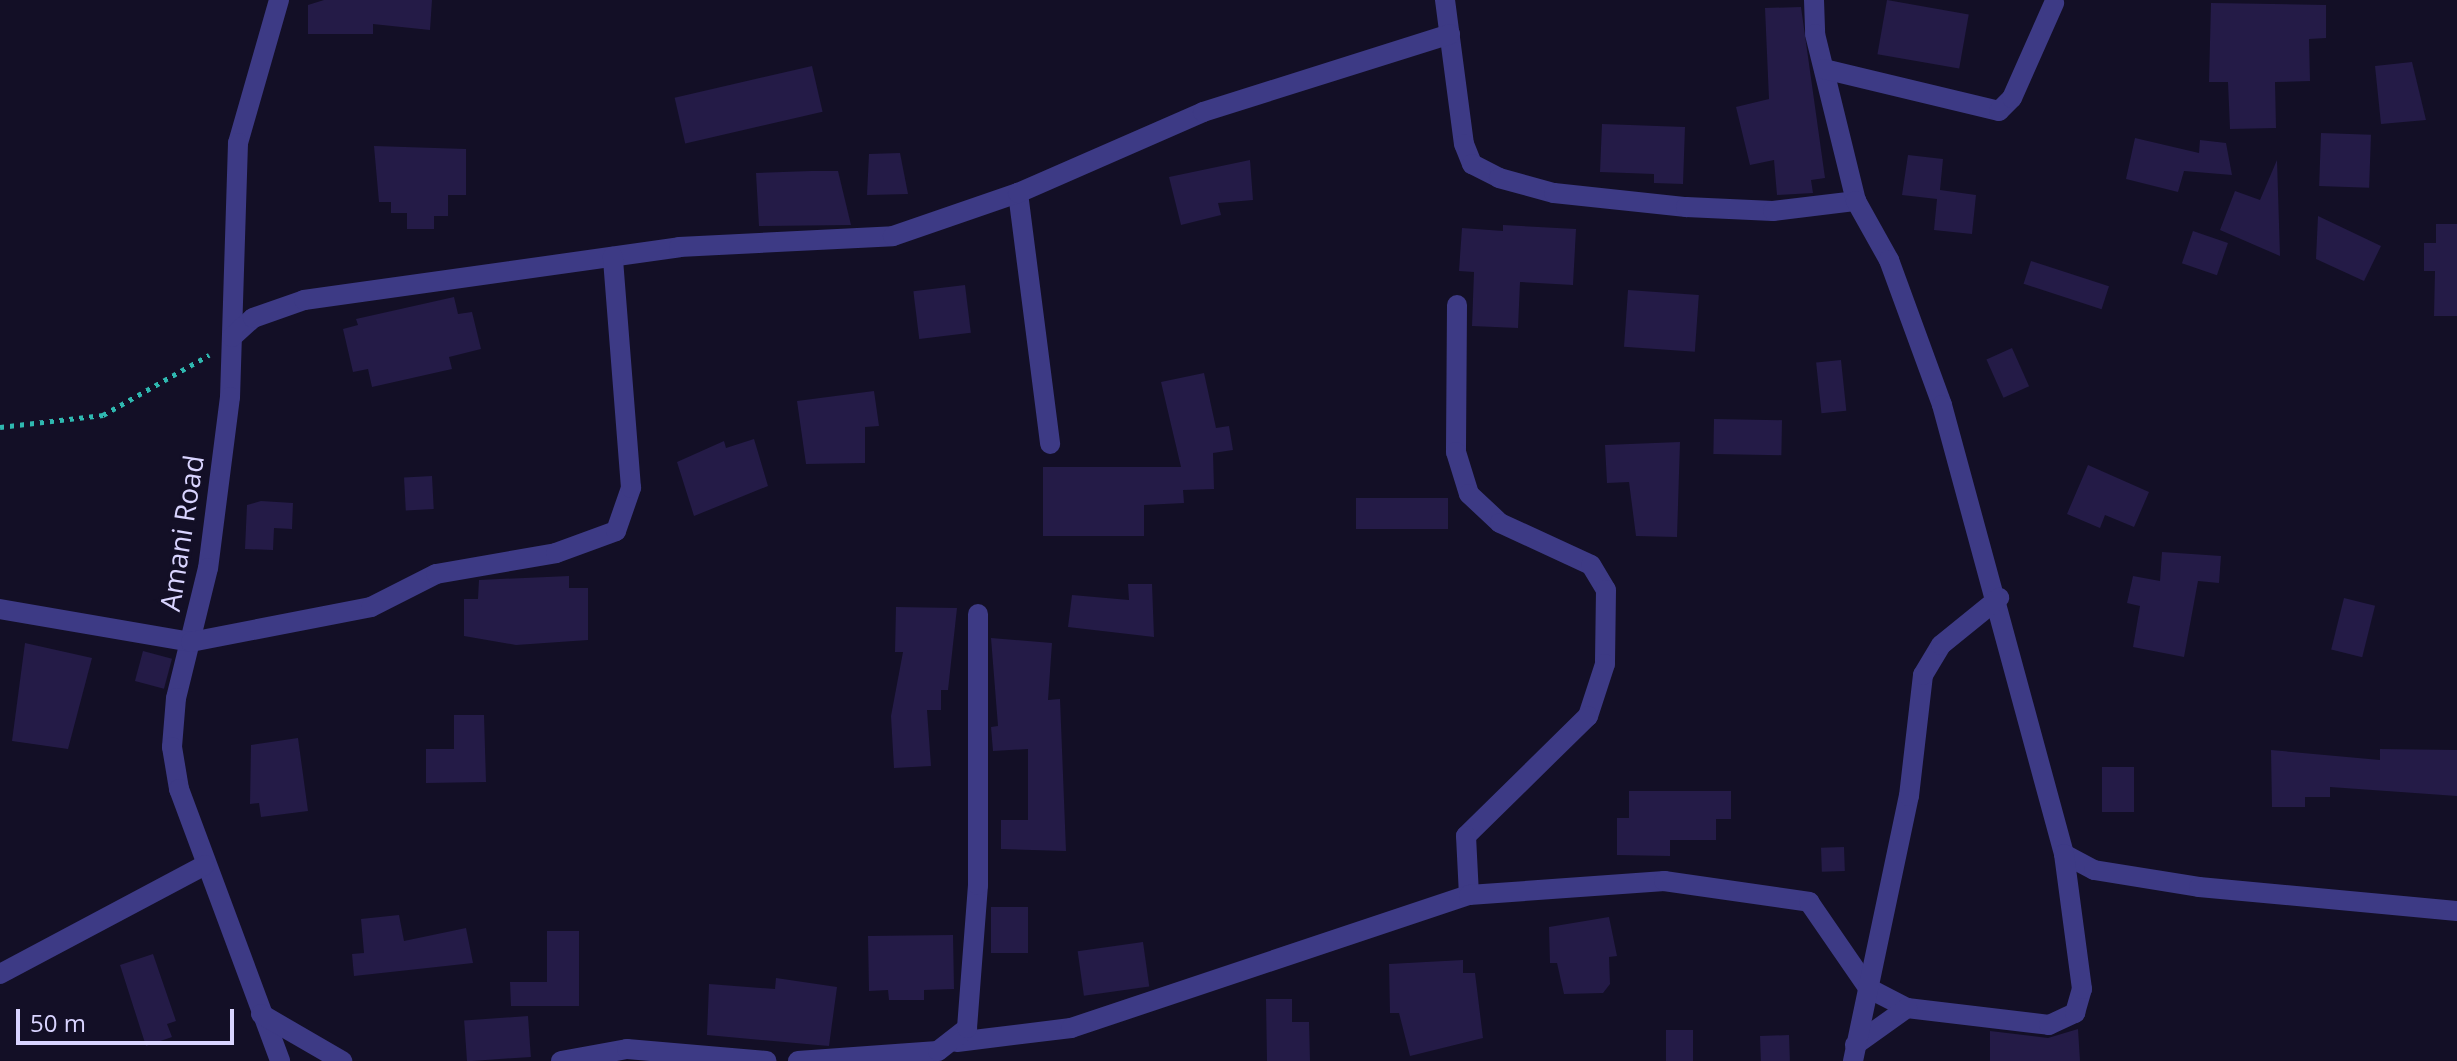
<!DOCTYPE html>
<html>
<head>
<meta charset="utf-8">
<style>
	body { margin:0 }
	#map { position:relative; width:2457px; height:1061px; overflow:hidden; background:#130f26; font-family:"Open Sans",sans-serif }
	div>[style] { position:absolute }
	.building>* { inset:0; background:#241b47; transform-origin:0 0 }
	.path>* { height:5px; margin-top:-2.5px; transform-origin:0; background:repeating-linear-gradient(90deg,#2fb8b0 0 4px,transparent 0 10px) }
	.minor>* { height:20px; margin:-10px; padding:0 10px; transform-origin:10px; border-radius:10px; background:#3d3a85 }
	span { translate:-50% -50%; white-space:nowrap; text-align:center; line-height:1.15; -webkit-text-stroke:6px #130f26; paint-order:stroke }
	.street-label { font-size:28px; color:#d9d4ff }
	.scale { position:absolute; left:16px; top:1009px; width:218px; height:36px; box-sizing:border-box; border:4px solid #d9d4ff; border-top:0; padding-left:10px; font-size:24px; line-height:28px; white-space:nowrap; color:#d9d4ff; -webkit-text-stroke:6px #130f26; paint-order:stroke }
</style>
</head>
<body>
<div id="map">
	<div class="building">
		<div style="clip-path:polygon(324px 0,432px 0,430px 30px,373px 24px,373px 34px,308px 34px,308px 5px)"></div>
		<div style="left:1887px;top:0;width:83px;height:55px;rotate:10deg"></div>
		<div style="clip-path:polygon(2211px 3px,2326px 5px,2326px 38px,2309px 39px,2310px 81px,2275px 82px,2276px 128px,2230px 129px,2228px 82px,2209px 82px)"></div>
		<div style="clip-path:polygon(1801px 7px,1825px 178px,1811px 180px,1813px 193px,1777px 195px,1774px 160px,1750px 165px,1736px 107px,1769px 99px,1765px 8px)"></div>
		<div style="clip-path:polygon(2412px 62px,2426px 120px,2381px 124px,2375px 66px)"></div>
		<div style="left:812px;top:66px;width:47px;height:141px;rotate:77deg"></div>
		<div style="clip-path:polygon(1602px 124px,1685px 127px,1683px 184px,1654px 183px,1654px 174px,1600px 172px)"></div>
		<div style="left:2321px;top:133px;width:50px;height:53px;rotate:2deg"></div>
		<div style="clip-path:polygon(2135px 138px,2199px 153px,2200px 140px,2226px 143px,2232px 175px,2184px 171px,2178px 192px,2126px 179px)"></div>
		<div style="clip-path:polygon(374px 146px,466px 149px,466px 195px,448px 195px,448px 216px,434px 216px,434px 229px,407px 229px,407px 213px,391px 213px,391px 202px,379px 202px)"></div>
		<div style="clip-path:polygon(900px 153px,908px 194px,867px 195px,869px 154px)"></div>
		<div style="clip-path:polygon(1908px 155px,1943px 159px,1940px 190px,1976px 195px,1972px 234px,1934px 230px,1937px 199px,1902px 195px)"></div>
		<div style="clip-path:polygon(1250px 160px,1253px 200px,1218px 203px,1221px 215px,1181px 225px,1169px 177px)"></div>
		<div style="clip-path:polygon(2277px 160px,2280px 256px,2220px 230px,2235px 191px,2260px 200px)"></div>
		<div style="clip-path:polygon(811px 171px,838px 171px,851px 225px,759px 226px,756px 173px)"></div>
		<div style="clip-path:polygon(2318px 216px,2381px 246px,2364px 281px,2316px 259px)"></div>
		<div style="clip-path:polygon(2436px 224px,2457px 224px,2457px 316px,2434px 316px,2435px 271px,2424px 271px,2424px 243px,2436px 243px)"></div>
		<div style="clip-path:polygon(1503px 225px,1576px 229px,1573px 285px,1520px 282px,1518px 328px,1472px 326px,1474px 272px,1459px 271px,1462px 228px,1503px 231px)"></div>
		<div style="left:2193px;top:231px;width:37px;height:34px;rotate:19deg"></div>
		<div style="left:2031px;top:261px;width:82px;height:24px;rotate:18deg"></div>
		<div style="left:965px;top:285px;width:48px;height:52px;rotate:83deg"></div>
		<div style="left:1628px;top:290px;width:71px;height:57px;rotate:4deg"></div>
		<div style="clip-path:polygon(454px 297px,458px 314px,472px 312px,481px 349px,449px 357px,452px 369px,372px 387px,368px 369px,353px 372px,343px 329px,358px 325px,356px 319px)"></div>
		<div style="left:2012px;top:348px;width:42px;height:28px;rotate:66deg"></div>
		<div style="left:1841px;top:360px;width:51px;height:25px;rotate:84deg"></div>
		<div style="clip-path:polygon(1204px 373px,1216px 428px,1229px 426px,1233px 450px,1213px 453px,1214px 489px,1183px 490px,1184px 503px,1144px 505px,1144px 536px,1043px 536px,1043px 467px,1181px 467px,1161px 382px)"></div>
		<div style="clip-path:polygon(874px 391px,879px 426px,865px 427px,865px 463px,806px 464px,797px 401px)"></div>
		<div style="left:1714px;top:419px;width:68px;height:35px;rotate:1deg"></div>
		<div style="clip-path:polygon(754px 439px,768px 486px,694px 516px,677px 462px,724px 441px,726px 448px)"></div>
		<div style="clip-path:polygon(1680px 442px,1677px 537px,1636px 536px,1629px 482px,1607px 483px,1605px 445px)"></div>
		<div style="clip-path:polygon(2088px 465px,2149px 492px,2134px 527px,2105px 515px,2100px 528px,2067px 514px)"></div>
		<div style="left:432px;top:476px;width:33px;height:28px;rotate:87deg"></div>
		<div style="left:1356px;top:498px;width:92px;height:31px"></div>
		<div style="clip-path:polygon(261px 501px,293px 503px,292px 529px,274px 528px,273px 550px,245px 549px,247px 505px)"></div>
		<div style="clip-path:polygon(2162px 552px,2221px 556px,2219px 583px,2198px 581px,2184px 657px,2133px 647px,2140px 606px,2127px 603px,2133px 576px,2160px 581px)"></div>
		<div style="clip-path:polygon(569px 576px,569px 588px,588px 588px,588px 640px,516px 645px,464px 636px,464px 599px,478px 599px,479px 580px)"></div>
		<div style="clip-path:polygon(1128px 584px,1152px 584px,1154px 637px,1068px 627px,1072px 595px,1129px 600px)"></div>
		<div style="left:2344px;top:598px;width:32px;height:53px;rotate:14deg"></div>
		<div style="clip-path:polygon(896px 607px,957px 608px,948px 690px,941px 690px,941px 710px,927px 710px,931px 766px,894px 768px,891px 716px,903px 652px,895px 652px)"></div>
		<div style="clip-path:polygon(991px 638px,1052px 643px,1048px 700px,1060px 699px,1066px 851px,1001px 849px,1001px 820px,1028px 820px,1028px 749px,993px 751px,991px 727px,998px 726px)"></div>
		<div style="clip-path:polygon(25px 643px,92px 658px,68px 749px,12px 741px)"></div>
		<div style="left:143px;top:651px;width:30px;height:31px;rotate:15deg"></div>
		<div style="clip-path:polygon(454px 715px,484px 715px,486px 782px,426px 783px,426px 749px,454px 749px)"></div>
		<div style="clip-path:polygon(298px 738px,308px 811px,261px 817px,259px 803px,250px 804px,251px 745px)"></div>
		<div style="clip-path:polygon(2380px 749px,2457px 750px,2457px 796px,2330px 787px,2330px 797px,2305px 797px,2305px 807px,2272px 807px,2271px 750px,2380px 760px)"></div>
		<div style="left:2102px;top:767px;width:32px;height:45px"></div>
		<div style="clip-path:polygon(1629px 791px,1731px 791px,1731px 819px,1716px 819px,1716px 840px,1670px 840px,1670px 856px,1617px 855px,1617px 818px,1629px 818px)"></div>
		<div style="left:1844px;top:847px;width:24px;height:23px;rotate:88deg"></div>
		<div style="left:1028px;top:907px;width:46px;height:37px;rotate:90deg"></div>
		<div style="clip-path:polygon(399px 915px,404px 941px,466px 928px,473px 963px,354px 976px,352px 954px,364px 953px,361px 919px)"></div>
		<div style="clip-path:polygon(1609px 917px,1617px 956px,1609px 957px,1610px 984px,1603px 993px,1564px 994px,1557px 963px,1550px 963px,1549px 927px)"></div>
		<div style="clip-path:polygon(547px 931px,579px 931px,579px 1006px,511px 1006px,510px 982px,547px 982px)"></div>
		<div style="clip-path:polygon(953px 935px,954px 989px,924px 990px,924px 1000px,889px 1000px,888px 990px,869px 991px,868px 936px)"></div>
		<div style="left:1143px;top:942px;width:45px;height:66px;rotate:82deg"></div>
		<div style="clip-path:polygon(153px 954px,176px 1021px,167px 1024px,172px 1037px,146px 1046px,120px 965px)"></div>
		<div style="clip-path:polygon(1463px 960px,1463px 973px,1475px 973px,1483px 1038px,1410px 1056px,1399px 1013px,1390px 1013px,1389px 964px)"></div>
		<div style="clip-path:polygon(776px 978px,837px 987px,829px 1046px,707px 1035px,709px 984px,775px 989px)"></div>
		<div style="clip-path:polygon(1266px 999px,1292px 999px,1292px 1022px,1309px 1022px,1310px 1061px,1267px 1061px)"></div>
		<div style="left:528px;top:1016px;width:41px;height:64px;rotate:86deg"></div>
		<div style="clip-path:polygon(2078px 1029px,2080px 1061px,1990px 1061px,1990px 1031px,2048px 1038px)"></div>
		<div style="left:1666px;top:1030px;width:27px;height:31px"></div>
		<div style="left:1789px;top:1035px;width:26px;height:29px;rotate:88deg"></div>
	</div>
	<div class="path">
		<div style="left:0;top:427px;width:104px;rotate:-6.6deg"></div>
		<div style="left:103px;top:415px;width:122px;rotate:-29.5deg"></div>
	</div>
	<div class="minor">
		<div style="left:279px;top:0;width:149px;rotate:106deg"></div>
		<div style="left:238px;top:143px;width:254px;rotate:91.8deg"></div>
		<div style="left:230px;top:397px;width:172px;rotate:97.3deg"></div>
		<div style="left:208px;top:568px;width:134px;rotate:103.8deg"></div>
		<div style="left:176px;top:698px;width:49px;rotate:94.7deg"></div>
		<div style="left:172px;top:747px;width:43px;rotate:80.5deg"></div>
		<div style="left:179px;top:789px;width:290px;rotate:69.6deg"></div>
		<div style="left:1445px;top:0;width:145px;rotate:82.5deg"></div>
		<div style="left:1464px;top:144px;width:22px;rotate:68deg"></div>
		<div style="left:1472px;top:164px;width:30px;rotate:27deg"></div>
		<div style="left:1499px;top:178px;width:57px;rotate:15.3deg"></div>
		<div style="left:1554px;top:193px;width:133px;rotate:6.1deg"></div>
		<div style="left:1686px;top:207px;width:87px;rotate:2.6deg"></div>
		<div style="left:1773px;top:211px;width:84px;rotate:-6.9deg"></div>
		<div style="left:1814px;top:0;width:34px;rotate:88deg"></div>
		<div style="left:1815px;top:34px;width:172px;rotate:76.2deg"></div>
		<div style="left:1856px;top:201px;width:68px;rotate:60.8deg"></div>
		<div style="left:1889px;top:260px;width:154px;rotate:69.9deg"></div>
		<div style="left:1942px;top:405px;width:465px;rotate:74.8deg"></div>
		<div style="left:2064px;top:854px;width:34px;rotate:28deg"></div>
		<div style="left:2094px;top:870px;width:106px;rotate:9.2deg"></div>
		<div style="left:2199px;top:887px;width:259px;rotate:5.3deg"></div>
		<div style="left:1824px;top:69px;width:180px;rotate:13.5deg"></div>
		<div style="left:1999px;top:111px;width:18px;rotate:-45deg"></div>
		<div style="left:2012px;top:98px;width:104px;rotate:-66.1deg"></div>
		<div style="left:1018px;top:193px;width:253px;rotate:82.7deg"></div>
		<div style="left:1457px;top:305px;width:147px;rotate:90.4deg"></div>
		<div style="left:1456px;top:452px;width:44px;rotate:72.8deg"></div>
		<div style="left:1469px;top:494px;width:42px;rotate:43.1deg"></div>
		<div style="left:1500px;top:523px;width:100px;rotate:24.8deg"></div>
		<div style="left:1591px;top:565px;width:29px;rotate:59deg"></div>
		<div style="left:1606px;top:590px;width:74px;rotate:90.8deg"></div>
		<div style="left:1605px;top:664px;width:55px;rotate:108.1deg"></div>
		<div style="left:1588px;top:716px;width:171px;rotate:135.5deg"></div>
		<div style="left:1466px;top:836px;width:59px;rotate:87.1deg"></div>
		<div style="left:232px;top:337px;width:28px;rotate:-42deg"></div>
		<div style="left:253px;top:318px;width:54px;rotate:-19.4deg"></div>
		<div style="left:304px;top:300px;width:379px;rotate:-8deg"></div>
		<div style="left:679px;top:247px;width:214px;rotate:-2.9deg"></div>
		<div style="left:893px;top:236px;width:132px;rotate:-19deg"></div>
		<div style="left:1018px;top:193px;width:202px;rotate:-23.6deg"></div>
		<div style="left:1203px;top:112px;width:259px;rotate:-17.5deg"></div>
		<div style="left:0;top:609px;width:194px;rotate:9.8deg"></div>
		<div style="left:191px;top:642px;width:183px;rotate:-11deg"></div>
		<div style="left:371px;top:607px;width:73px;rotate:-26.9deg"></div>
		<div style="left:436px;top:574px;width:122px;rotate:-9.9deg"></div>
		<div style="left:556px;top:553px;width:64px;rotate:-20.1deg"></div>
		<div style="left:616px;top:531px;width:46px;rotate:-70.8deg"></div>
		<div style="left:631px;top:488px;width:232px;rotate:-94.5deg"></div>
		<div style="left:0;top:974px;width:232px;rotate:-28deg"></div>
		<div style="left:261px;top:1014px;width:94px;rotate:30.1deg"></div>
		<div style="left:957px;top:1042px;width:115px;rotate:-7deg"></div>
		<div style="left:1071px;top:1028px;width:420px;rotate:-18.5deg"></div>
		<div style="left:1469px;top:895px;width:196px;rotate:-4.1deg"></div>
		<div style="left:1664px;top:881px;width:147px;rotate:8.2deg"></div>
		<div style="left:1809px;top:902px;width:104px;rotate:55.5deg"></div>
		<div style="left:1868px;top:988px;width:44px;rotate:27.1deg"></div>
		<div style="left:1907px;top:1008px;width:143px;rotate:6.8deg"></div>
		<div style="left:2049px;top:1025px;width:29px;rotate:-25deg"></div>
		<div style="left:2075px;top:1013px;width:25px;rotate:-74deg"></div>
		<div style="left:2082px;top:989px;width:136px;rotate:-97.6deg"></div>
		<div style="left:1855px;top:1045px;width:64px;rotate:-35.4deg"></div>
		<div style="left:561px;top:1061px;width:67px;rotate:-10.3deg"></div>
		<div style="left:627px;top:1049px;width:140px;rotate:4.9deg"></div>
		<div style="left:798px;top:1061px;width:140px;rotate:-4.1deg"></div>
		<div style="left:938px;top:1051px;width:37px;rotate:-38deg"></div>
		<div style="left:967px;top:1028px;width:143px;rotate:-85.6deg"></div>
		<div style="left:978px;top:885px;width:271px;rotate:-90deg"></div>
		<div style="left:1853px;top:1061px;width:271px;rotate:-78.1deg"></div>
		<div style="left:1909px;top:796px;width:122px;rotate:-83.4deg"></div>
		<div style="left:1923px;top:675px;width:35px;rotate:-59deg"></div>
		<div style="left:1941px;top:645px;width:75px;rotate:-39deg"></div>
	</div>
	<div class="street-label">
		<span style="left:181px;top:533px;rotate:-81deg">Amani Road</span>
	</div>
	<div class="scale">50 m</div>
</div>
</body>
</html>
